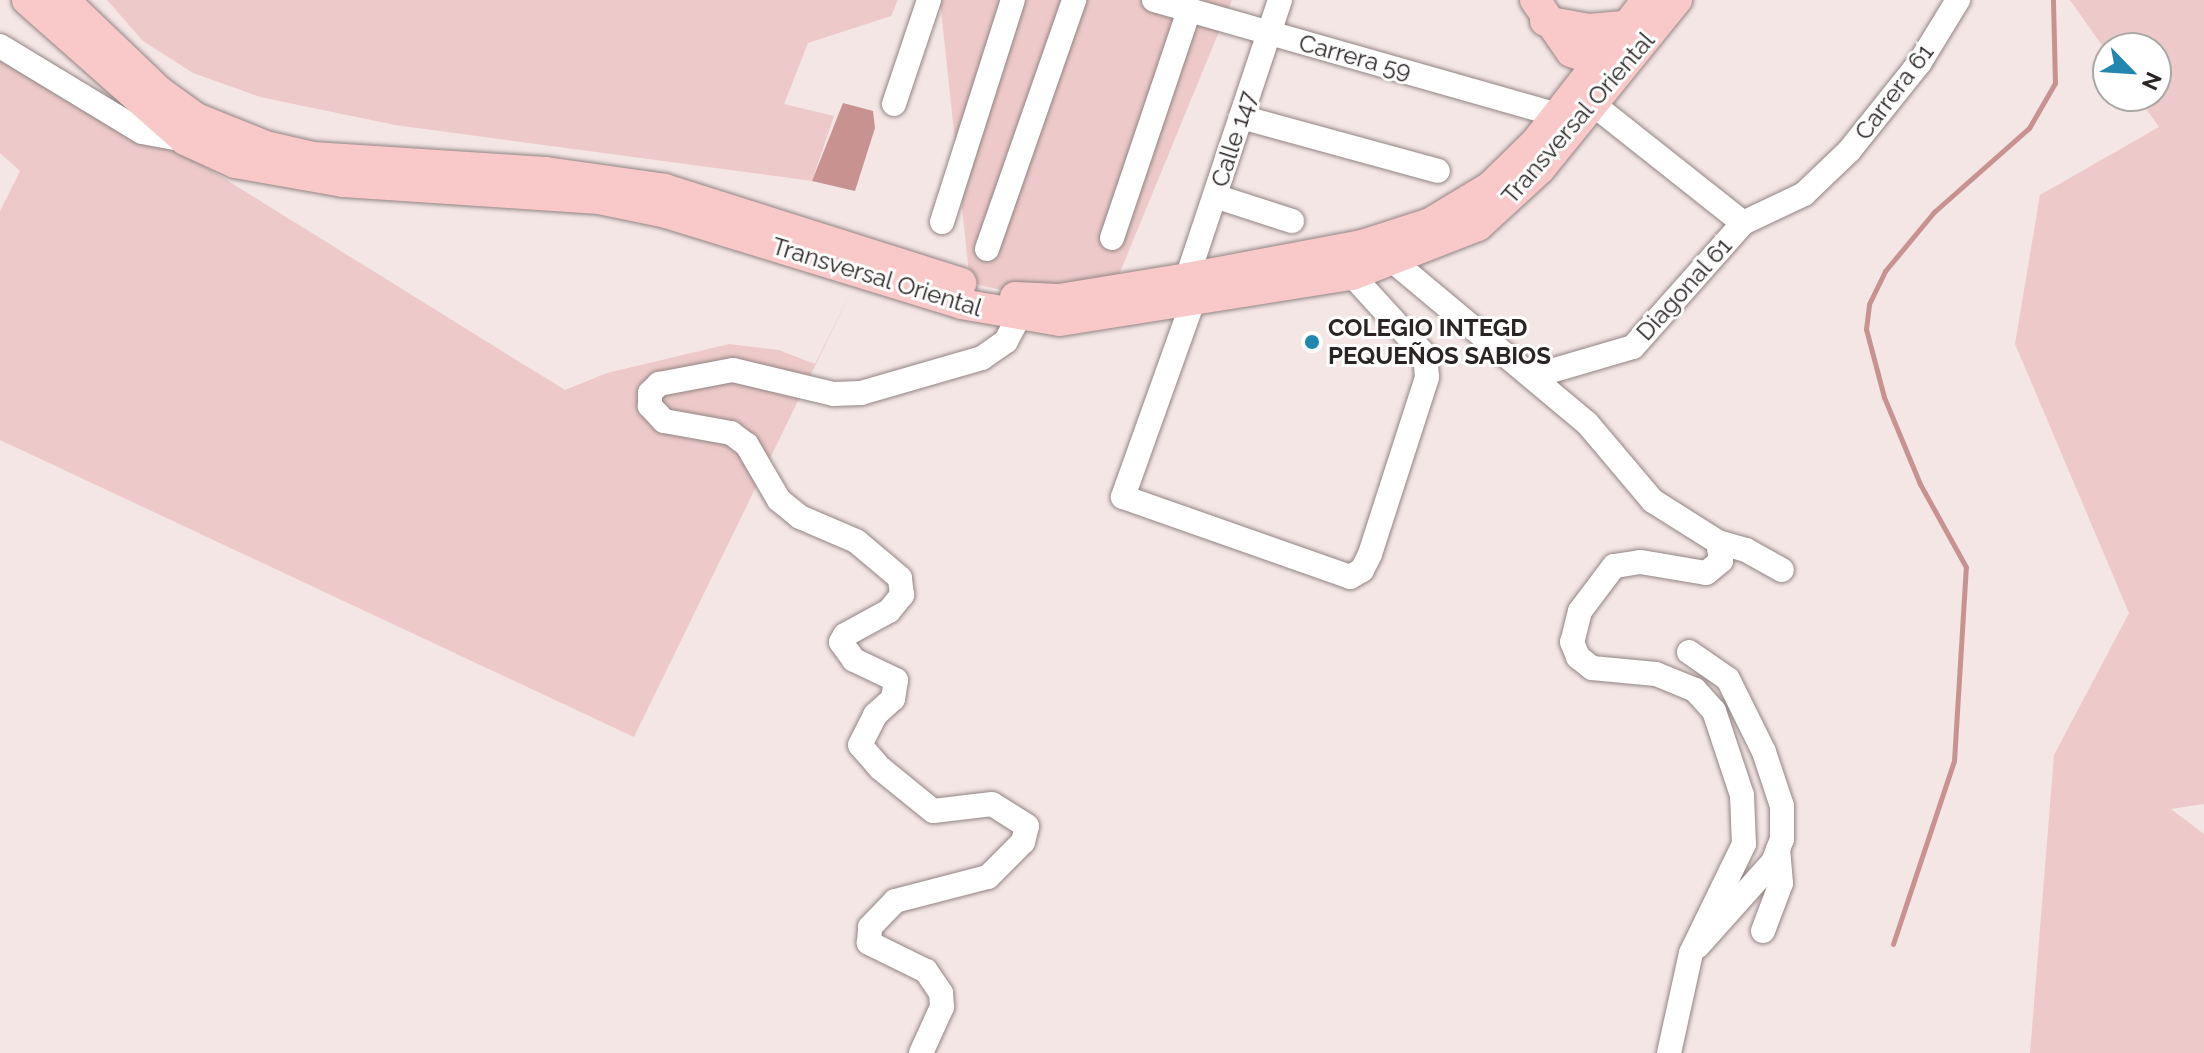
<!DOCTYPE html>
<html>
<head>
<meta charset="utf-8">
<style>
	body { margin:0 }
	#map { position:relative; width:2204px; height:1053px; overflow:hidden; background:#f4e6e5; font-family:Raleway,sans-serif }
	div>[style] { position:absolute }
	.green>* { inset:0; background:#edcac9 }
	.water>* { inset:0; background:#c89291 }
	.stream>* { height:5px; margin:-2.5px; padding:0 2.5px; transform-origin:2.5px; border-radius:2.5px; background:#c89291 }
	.roads { filter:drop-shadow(0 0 2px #918483) drop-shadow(0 0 2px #918483) }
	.minor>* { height:24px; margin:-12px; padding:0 12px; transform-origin:12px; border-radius:12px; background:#fff }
	.major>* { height:30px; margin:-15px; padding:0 15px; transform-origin:15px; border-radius:15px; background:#f8c9c8 }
	.dots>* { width:22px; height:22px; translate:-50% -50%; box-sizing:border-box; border:4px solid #fff; border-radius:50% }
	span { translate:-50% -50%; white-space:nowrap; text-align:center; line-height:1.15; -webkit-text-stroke:6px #fff; paint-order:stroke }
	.street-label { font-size:24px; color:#2a2524 }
	.poi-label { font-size:24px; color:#2a2524; font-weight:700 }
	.left { translate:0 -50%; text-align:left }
	.north { position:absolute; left:2092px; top:32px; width:80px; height:80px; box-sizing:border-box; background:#fff; border:2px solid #aaa8a7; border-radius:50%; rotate:115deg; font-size:22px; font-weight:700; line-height:32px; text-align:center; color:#2a2524 }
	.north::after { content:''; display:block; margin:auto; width:28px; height:36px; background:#2187b0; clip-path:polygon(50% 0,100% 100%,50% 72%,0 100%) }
</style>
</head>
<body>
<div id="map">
	<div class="green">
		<div style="clip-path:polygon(107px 0,898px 0,891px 16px,808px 43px,784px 104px,834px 116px,812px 181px,395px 125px,260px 97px,193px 73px,143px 41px)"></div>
		<div style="clip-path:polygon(940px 0,1232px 0,1114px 287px,1020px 294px,970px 283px)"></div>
		<div style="clip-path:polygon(2070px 0,2204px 0,2204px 804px,2171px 809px,2204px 834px,2204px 1053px,2030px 1053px,2054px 755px,2129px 613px,2015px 344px,2040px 195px,2159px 127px,2137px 96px,2156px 96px,2156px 48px,2108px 48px,2108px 54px)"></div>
		<div style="clip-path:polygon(4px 42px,565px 390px,607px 373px,729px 344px,779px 350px,815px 364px,855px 284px,634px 737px,0 440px,0 211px,20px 171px,0 153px,0 48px)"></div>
	</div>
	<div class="water">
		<div style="clip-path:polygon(843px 103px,873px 111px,875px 128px,855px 191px,812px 181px)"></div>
	</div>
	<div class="stream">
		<div style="left:1893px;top:944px;width:193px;rotate:-71.6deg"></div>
		<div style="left:1954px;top:761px;width:194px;rotate:-86.5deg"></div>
		<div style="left:1966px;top:567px;width:95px;rotate:-119deg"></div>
		<div style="left:1920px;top:484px;width:94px;rotate:-112.5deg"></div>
		<div style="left:1884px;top:397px;width:70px;rotate:-104.8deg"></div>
		<div style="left:1866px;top:329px;width:25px;rotate:-83deg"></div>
		<div style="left:1869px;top:304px;width:37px;rotate:-64deg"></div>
		<div style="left:1885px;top:271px;width:77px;rotate:-50.3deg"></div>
		<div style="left:1934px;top:212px;width:127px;rotate:-41.5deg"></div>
		<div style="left:2029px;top:128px;width:52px;rotate:-60deg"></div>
		<div style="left:2055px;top:83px;width:83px;rotate:-91.4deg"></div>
	</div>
	<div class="roads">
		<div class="minor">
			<div style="left:1154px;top:0;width:419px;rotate:15.9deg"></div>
			<div style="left:0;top:46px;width:166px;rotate:31.2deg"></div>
			<div style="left:142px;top:132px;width:44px;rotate:10.5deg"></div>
			<div style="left:1579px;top:93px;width:209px;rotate:38.4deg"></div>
			<div style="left:894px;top:104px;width:110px;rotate:-71.4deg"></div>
			<div style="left:1241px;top:117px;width:204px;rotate:15.3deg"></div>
			<div style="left:1215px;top:196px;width:81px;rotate:18deg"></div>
			<div style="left:942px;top:222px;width:233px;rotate:-72.3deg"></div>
			<div style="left:1112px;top:238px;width:237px;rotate:-71.3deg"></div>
			<div style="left:987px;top:249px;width:264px;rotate:-70.7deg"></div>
			<div style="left:1393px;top:261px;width:253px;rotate:39.9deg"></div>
			<div style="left:1587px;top:423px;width:102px;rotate:49.8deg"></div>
			<div style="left:1653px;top:501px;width:77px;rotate:32.2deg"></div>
			<div style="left:1718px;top:542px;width:19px;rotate:81deg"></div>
			<div style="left:1721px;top:561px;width:19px;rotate:141deg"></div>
			<div style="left:1706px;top:573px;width:67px;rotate:-170.5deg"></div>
			<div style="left:1640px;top:562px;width:26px;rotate:171deg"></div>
			<div style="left:1614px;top:566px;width:56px;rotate:127.1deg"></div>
			<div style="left:1580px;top:611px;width:32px;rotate:104deg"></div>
			<div style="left:1572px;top:642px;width:16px;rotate:68deg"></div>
			<div style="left:1578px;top:657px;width:18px;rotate:38deg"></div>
			<div style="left:1592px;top:668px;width:64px;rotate:5.4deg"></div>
			<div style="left:1656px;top:674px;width:42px;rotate:22.3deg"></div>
			<div style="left:1695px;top:690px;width:28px;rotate:48deg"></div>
			<div style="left:1714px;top:711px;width:89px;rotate:71.6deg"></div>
			<div style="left:1742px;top:795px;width:49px;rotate:87.7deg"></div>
			<div style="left:1744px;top:844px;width:121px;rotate:115.9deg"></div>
			<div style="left:1691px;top:953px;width:102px;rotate:102.4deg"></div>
			<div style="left:1187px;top:278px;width:293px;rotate:-71.5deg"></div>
			<div style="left:1192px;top:304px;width:205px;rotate:109.7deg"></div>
			<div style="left:1123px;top:497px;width:241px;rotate:19.4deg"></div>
			<div style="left:1350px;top:577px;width:14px;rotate:-30deg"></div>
			<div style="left:1362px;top:570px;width:18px;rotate:-63deg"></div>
			<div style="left:1370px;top:554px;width:186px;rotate:-72.1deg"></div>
			<div style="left:1427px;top:377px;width:22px;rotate:-95deg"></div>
			<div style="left:1425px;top:355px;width:108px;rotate:-132.4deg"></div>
			<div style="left:1534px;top:376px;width:103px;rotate:-16.3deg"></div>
			<div style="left:1633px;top:347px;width:166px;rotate:-48.4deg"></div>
			<div style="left:1743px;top:223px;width:68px;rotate:-25.4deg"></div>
			<div style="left:1804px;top:194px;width:62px;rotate:-43.7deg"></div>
			<div style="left:1849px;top:151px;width:114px;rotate:-51.4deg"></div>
			<div style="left:1920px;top:62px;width:73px;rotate:-58.5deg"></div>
			<div style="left:1718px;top:542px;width:29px;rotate:16deg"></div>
			<div style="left:1746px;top:550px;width:41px;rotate:29.1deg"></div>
			<div style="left:1689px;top:652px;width:47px;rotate:34.7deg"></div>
			<div style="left:1728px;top:679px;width:81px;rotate:63.7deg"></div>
			<div style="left:1764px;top:752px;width:57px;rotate:71.6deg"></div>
			<div style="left:1782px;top:806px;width:33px;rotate:90deg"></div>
			<div style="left:1782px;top:839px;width:25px;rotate:111deg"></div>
			<div style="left:1773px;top:862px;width:113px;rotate:131.8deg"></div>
			<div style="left:1763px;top:931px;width:51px;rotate:-69.4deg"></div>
			<div style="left:1781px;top:883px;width:34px;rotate:-95deg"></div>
			<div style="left:921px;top:1053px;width:51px;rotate:-65.5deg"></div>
			<div style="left:942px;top:1007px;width:14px;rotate:-94deg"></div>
			<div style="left:941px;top:993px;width:27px;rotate:-124deg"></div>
			<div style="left:926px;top:971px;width:64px;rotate:-153.8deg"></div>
			<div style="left:869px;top:943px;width:16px;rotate:-86deg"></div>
			<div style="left:870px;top:927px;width:36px;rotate:-46deg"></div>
			<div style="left:895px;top:901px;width:96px;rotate:-14.5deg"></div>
			<div style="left:988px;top:877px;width:49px;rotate:-45deg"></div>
			<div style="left:1023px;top:842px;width:16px;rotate:-76deg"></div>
			<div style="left:1027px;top:826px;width:41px;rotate:-147.8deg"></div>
			<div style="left:992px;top:804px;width:59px;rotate:173.2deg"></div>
			<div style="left:933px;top:811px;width:68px;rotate:-140.9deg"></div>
			<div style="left:880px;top:768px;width:30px;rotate:-131deg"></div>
			<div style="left:860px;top:745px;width:34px;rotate:-63deg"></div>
			<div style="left:875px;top:715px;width:24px;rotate:-42deg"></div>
			<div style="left:893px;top:699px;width:19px;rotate:-81deg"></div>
			<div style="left:896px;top:680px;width:47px;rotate:-154.5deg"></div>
			<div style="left:854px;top:660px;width:22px;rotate:-126deg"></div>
			<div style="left:841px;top:642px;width:8px;rotate:-60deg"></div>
			<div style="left:845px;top:635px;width:50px;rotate:-28.6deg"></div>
			<div style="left:889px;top:611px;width:21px;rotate:-51deg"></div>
			<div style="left:902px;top:595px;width:17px;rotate:-97deg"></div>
			<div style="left:900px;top:578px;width:57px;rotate:-139.9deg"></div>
			<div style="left:856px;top:541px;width:61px;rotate:-156.8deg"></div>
			<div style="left:800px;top:517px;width:27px;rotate:-141deg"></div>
			<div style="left:779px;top:500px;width:64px;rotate:-120.2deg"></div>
			<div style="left:747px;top:445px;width:20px;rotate:-143deg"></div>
			<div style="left:731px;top:433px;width:68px;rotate:-169.8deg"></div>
			<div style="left:664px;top:421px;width:21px;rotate:-133deg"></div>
			<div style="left:650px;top:406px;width:13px;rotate:-90deg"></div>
			<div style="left:650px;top:393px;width:13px;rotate:-45deg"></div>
			<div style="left:659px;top:384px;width:75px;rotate:-10.7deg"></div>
			<div style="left:733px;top:370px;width:104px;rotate:13.4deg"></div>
			<div style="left:834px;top:394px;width:27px;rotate:-2deg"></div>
			<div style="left:861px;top:393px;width:126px;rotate:-16.1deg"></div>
			<div style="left:982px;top:358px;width:29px;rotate:-35deg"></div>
			<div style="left:1006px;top:341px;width:27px;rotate:-62deg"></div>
		</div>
		<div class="major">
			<div style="left:27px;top:0;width:211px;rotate:41.5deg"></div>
			<div style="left:185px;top:140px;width:55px;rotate:24.7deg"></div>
			<div style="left:235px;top:163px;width:110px;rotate:10deg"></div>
			<div style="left:343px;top:182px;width:257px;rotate:3.8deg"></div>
			<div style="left:599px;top:199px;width:68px;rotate:11.8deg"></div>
			<div style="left:666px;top:213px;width:309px;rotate:17.1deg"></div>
			<div style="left:961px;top:304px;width:100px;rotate:9.7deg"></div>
			<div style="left:1060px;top:321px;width:296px;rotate:-9deg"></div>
			<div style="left:1352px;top:275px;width:135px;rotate:-21.3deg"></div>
			<div style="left:1478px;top:226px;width:84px;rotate:-42.6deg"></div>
			<div style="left:1540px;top:169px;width:218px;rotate:-51deg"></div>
			<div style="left:64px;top:0;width:133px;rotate:43.8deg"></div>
			<div style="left:160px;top:92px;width:44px;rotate:35.8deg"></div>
			<div style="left:196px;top:118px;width:75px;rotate:21.8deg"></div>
			<div style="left:266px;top:146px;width:48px;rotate:13.2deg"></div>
			<div style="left:313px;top:157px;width:233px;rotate:3.7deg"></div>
			<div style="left:546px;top:172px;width:120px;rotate:8.1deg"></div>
			<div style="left:665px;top:189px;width:311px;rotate:17.6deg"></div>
			<div style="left:1535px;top:0;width:63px;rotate:55.3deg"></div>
			<div style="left:1571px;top:52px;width:29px;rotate:20deg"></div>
			<div style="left:1598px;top:62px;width:17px;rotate:-3deg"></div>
			<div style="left:1545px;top:21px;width:45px;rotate:10.3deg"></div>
			<div style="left:1589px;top:29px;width:37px;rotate:-5deg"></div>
			<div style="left:1015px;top:297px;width:44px;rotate:2.6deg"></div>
			<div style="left:1059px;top:299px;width:130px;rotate:-9.3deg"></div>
			<div style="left:1187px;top:278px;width:178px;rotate:-10.7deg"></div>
			<div style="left:1362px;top:245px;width:71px;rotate:-17.9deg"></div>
			<div style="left:1430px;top:223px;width:70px;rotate:-31deg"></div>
			<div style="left:1490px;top:187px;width:64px;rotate:-44.4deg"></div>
			<div style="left:1536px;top:142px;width:180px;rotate:-52deg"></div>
		</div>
	</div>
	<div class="dots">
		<div style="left:1312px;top:342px;background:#2187b0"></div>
	</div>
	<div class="street-label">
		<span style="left:1355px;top:57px;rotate:15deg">Carrera 59</span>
		<span style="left:1894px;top:92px;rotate:-53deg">Carrera 61</span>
		<span style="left:1578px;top:118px;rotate:-49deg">Transversal Oriental</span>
		<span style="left:1234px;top:139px;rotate:-72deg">Calle 147</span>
		<span style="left:877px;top:277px;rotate:17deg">Transversal Oriental</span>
		<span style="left:1684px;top:289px;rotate:-48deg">Diagonal 61</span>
	</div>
	<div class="poi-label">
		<span class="left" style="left:1328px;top:342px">COLEGIO INTEGD<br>PEQUEÑOS SABIOS</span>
	</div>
	<div class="north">N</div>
</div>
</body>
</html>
